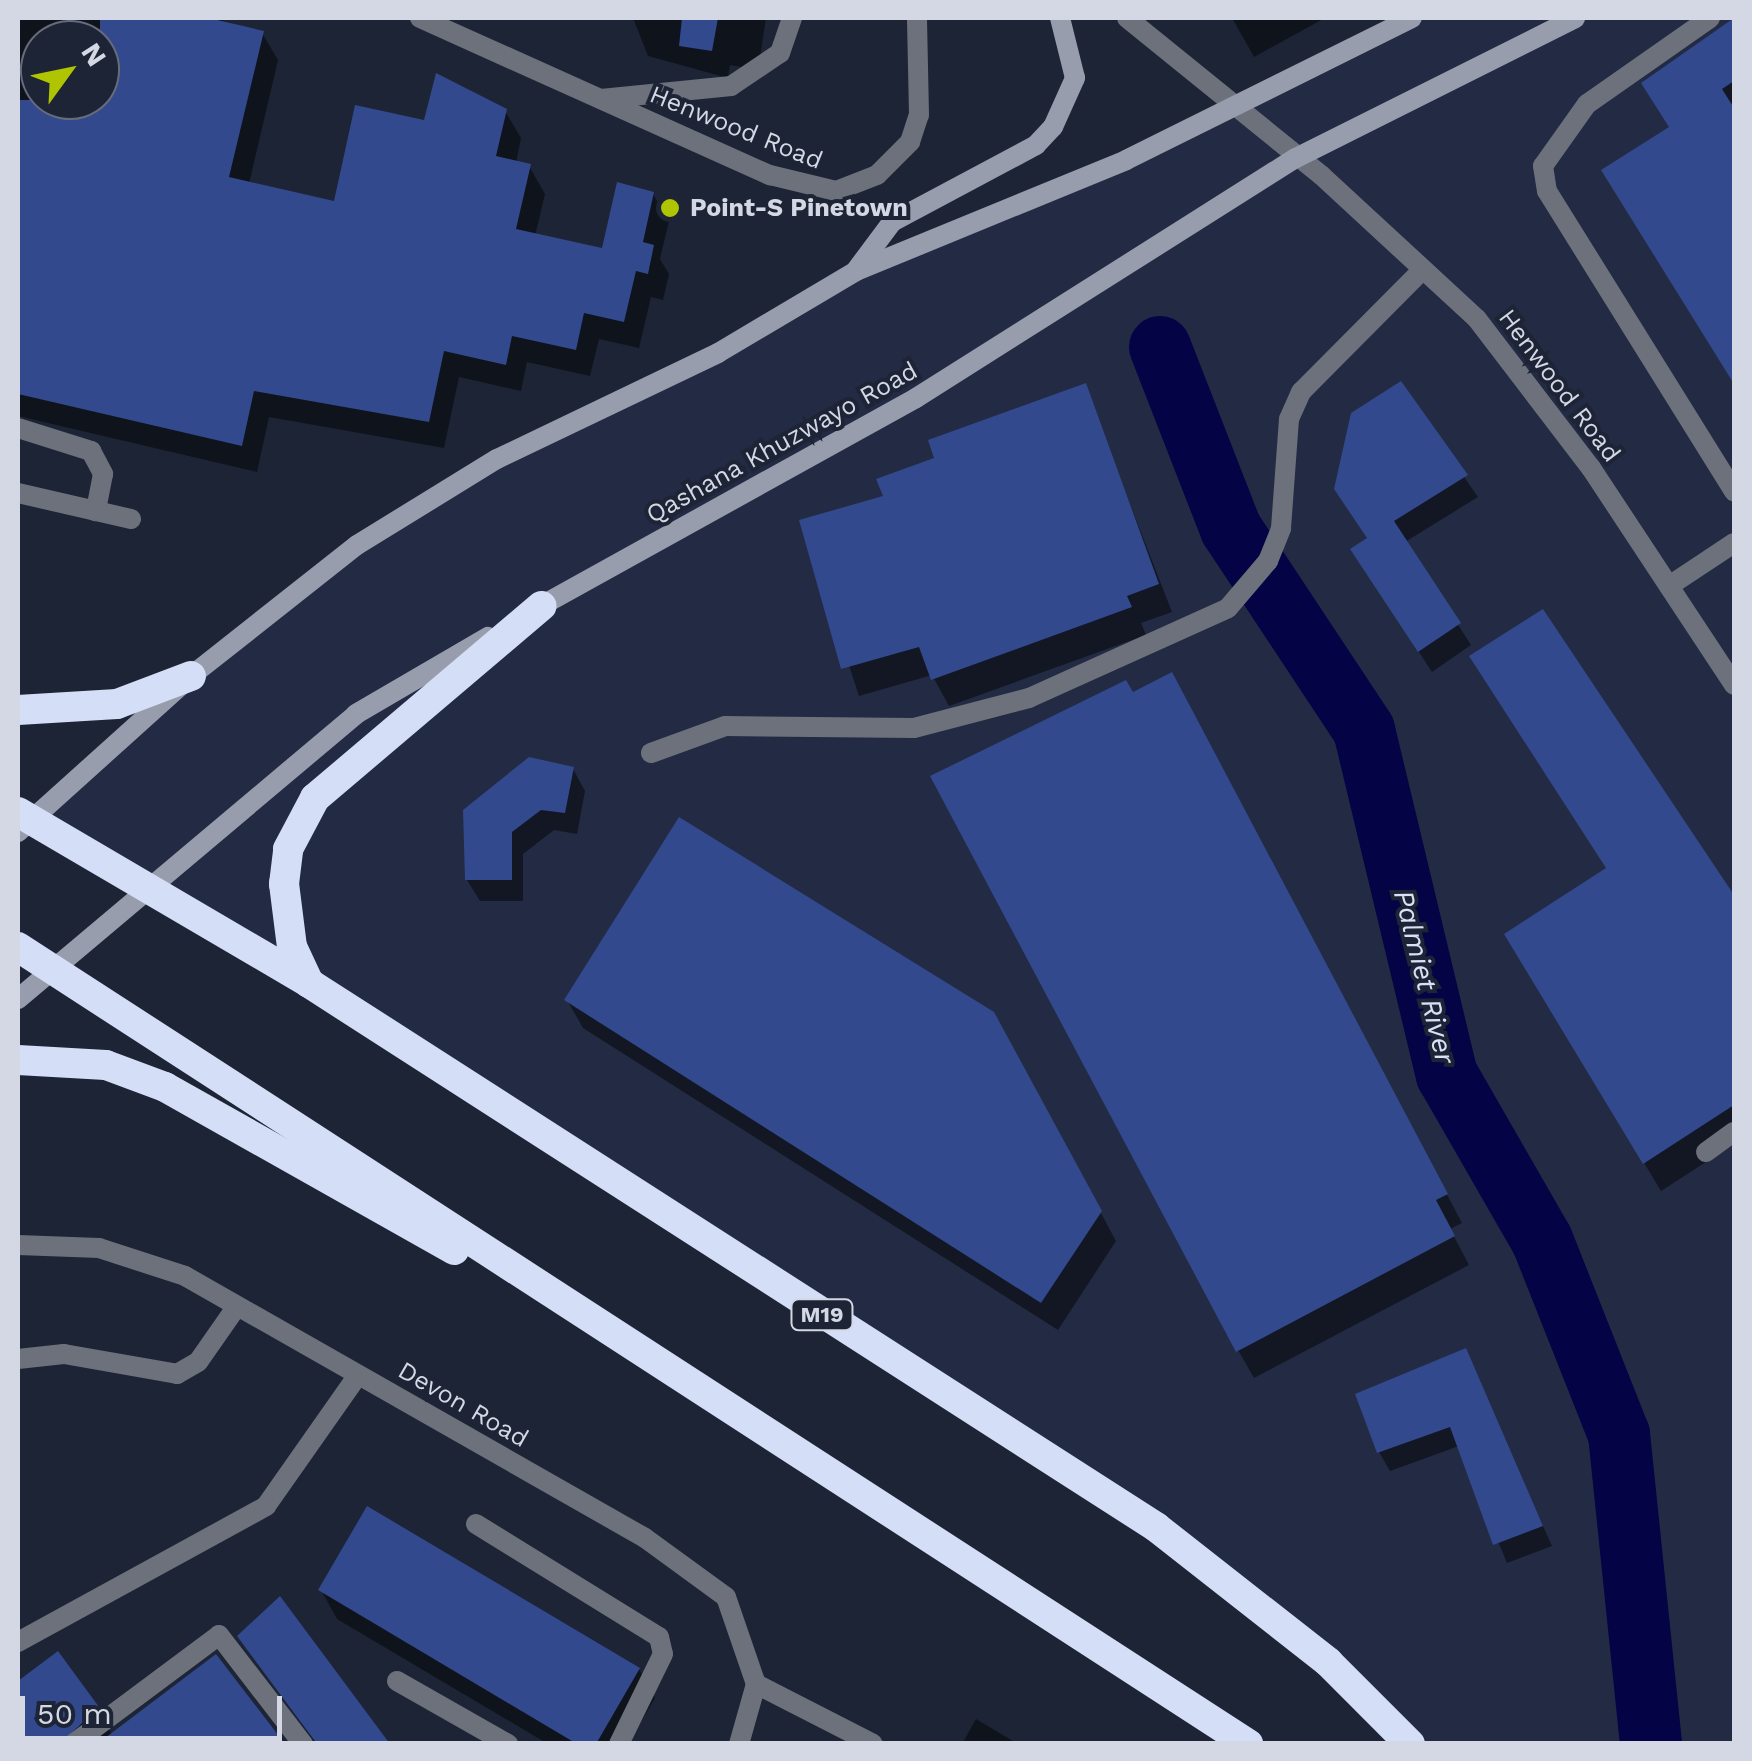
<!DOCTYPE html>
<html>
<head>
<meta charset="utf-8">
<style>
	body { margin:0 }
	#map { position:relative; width:1752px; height:1761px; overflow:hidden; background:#1d2436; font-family:"Work Sans",sans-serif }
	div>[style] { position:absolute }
	.built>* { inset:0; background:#222b43 }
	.shadow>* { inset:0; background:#0007 }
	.river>* { height:62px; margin:-31px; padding:0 31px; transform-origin:31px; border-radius:31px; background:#030345 }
	.building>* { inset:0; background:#32498d }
	.lane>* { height:20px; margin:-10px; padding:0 10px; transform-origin:10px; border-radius:10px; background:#6d717b }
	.street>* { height:20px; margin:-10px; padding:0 10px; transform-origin:10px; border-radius:10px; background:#6d717b }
	.secondary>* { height:20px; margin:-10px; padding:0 10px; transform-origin:10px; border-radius:10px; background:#979dad }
	.highway>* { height:30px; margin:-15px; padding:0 15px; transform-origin:15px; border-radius:15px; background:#d4def7 }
	.dots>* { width:28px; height:28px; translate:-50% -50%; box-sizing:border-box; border:5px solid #1d2436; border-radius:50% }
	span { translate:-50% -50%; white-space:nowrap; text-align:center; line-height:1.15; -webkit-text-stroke:8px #1d2436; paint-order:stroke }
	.shield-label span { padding:2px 8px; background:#1d2436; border:2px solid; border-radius:8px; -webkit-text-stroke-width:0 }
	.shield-label { font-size:22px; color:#d3d8e4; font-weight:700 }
	.street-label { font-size:25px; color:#d3d8e4 }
	.poi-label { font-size:25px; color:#d3d8e4; font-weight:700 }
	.left { translate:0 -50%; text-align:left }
	.water-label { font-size:28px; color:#d9e1f6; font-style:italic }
	.frame { position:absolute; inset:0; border:20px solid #d3d8e4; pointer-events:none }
	.north { position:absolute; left:20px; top:20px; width:100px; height:100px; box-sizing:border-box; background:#1d2436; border:2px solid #666c7c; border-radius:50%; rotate:57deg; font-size:28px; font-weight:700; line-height:40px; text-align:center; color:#d3d8e4 }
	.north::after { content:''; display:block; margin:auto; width:35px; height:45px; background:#b0c502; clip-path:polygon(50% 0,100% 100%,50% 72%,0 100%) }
	.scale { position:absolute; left:20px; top:1696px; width:262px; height:45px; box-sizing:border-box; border:5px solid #d3d8e4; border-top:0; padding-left:12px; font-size:30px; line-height:35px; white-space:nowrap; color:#d3d8e4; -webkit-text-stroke:8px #1d2436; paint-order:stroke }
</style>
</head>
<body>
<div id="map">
	<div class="built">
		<div style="clip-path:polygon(1419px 18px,1734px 18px,1734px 1743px,1415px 1743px,1251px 1594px,34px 821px,359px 547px,496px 462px,856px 273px)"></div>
	</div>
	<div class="shadow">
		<div style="clip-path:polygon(evenodd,18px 18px,215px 18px,262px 33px,278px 60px,249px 184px,336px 204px,426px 123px,505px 111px,521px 138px,516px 163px,529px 166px,545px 194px,535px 236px,604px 251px,653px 194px,669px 221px,660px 259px,669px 274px,663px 300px,651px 297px,639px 348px,599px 339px,590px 376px,527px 362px,521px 391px,459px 377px,444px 448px,269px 417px,257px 472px,18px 416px,18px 18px,40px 40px,100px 40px,100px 100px,40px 100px,40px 40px)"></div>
		<div style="clip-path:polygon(633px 18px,766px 18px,758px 70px,730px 65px,728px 78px,648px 56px)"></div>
		<div style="clip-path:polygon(1232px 18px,1325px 18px,1254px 57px)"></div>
		<div style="clip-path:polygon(1734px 20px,1734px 381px,1618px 195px,1672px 128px,1645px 84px)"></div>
		<div style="clip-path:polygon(1400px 385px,1478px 497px,1405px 542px,1471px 645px,1432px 672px,1366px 571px)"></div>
		<div style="clip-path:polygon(1084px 386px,1172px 612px,1141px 623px,1146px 635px,949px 706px,932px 675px,859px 696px,802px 521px,886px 498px,938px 460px)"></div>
		<div style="clip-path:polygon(1543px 612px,1734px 907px,1734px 1144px,1661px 1191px,1524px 963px,1608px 870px)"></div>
		<div style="clip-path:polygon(1133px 696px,1187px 704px,1462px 1223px,1450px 1229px,1469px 1265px,1254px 1378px,1238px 1350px)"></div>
		<div style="clip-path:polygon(573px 769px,585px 791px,577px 834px,554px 830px,523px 854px,523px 901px,480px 901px,467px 880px,466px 811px)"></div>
		<div style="clip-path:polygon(567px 1000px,1009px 1043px,1116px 1241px,1058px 1330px,583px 1028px)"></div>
		<div style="clip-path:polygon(1464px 1351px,1552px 1546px,1507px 1563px,1459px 1446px,1390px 1471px,1379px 1452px)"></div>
		<div style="clip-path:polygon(321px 1590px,639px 1669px,655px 1698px,628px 1744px,548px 1744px,337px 1619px)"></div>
		<div style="clip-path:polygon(240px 1636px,387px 1744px,316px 1744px)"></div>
		<div style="clip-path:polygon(39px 1683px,97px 1709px,112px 1735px,282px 1744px,79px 1744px,73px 1735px,18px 1744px,18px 1699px)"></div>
		<div style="clip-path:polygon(976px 1719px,1018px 1744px,962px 1744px)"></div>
	</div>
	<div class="river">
		<div style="left:1160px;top:347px;width:195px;rotate:68.7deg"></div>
		<div style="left:1231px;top:529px;width:241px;rotate:56.5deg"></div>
		<div style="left:1364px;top:730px;width:355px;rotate:76.5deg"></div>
		<div style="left:1447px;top:1075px;width:190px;rotate:60.1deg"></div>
		<div style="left:1542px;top:1240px;width:209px;rotate:68.4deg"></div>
		<div style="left:1619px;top:1434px;width:312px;rotate:84.1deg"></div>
	</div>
	<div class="building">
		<div style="clip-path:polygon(100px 18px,209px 18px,264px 31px,229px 177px,334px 201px,355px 105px,424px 120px,436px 73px,507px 109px,496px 156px,531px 164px,516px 229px,602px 248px,617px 182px,654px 192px,643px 242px,654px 245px,648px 274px,636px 271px,624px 322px,584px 313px,576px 350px,512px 336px,506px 365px,444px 351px,429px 422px,254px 391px,242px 446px,18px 394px,18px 100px,100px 100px)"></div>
		<div style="clip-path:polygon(682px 18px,718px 18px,712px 51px,679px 46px)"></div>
		<div style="clip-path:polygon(1734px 18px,1734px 81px,1722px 89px,1734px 108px,1734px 384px,1601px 170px,1669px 127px,1641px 83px)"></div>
		<div style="clip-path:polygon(1401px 381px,1468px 475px,1394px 521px,1461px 623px,1418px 652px,1350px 549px,1367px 538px,1334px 489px,1351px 413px)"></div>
		<div style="clip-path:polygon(1086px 383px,1159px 584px,1127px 596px,1132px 607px,931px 680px,919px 647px,841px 669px,799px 520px,883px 496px,876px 479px,934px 458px,928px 440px)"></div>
		<div style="clip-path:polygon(1543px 609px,1734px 895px,1734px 1105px,1643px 1164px,1504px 934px,1606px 868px,1469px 656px)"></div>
		<div style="clip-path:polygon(1172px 672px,1448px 1194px,1436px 1200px,1455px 1236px,1236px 1352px,930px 776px,1126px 680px,1133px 692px)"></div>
		<div style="clip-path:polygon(529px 757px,574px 767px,565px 813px,541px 810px,512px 832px,512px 880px,465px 880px,463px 810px)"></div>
		<div style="clip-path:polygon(679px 817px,994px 1012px,1102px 1211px,1041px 1303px,564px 1000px)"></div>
		<div style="clip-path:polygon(1466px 1348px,1543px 1526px,1493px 1545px,1450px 1427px,1377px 1453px,1355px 1394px)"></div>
		<div style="clip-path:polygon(367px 1506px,640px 1668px,596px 1744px,577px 1744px,318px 1590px)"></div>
		<div style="clip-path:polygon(280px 1596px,390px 1744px,317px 1744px,237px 1636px)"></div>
		<div style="clip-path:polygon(58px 1651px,99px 1707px,60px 1744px,27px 1744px,18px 1729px,18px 1681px)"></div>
		<div style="clip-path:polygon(216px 1654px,285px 1744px,97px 1744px)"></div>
	</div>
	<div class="lane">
		<div style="left:1710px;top:18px;width:150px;rotate:145deg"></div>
		<div style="left:1587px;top:104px;width:76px;rotate:125.4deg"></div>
		<div style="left:1543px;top:166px;width:25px;rotate:81deg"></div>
		<div style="left:1547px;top:191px;width:354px;rotate:58.1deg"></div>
		<div style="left:601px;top:99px;width:131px;rotate:-5.7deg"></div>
		<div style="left:731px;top:86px;width:59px;rotate:-34deg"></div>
		<div style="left:780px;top:53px;width:37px;rotate:-71deg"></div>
		<div style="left:18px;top:428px;width:77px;rotate:17.5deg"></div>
		<div style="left:91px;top:451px;width:26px;rotate:62deg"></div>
		<div style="left:103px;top:474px;width:38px;rotate:101deg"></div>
		<div style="left:1669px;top:586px;width:78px;rotate:-33.5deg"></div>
		<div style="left:651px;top:753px;width:79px;rotate:-20deg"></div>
		<div style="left:725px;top:726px;width:189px;rotate:0.6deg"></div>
		<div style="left:914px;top:728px;width:119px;rotate:-14.6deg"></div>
		<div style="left:1029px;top:698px;width:218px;rotate:-24.3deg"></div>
		<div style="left:1228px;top:608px;width:62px;rotate:-49.6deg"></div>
		<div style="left:1268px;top:561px;width:35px;rotate:-68deg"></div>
		<div style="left:1281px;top:528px;width:109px;rotate:-85.8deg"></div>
		<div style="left:1289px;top:419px;width:30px;rotate:-66deg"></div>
		<div style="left:1301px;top:392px;width:172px;rotate:-45.2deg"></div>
		<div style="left:1706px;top:1152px;width:34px;rotate:-36deg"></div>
		<div style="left:18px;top:1359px;width:46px;rotate:-6.2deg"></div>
		<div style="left:64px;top:1354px;width:115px;rotate:10deg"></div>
		<div style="left:177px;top:1374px;width:24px;rotate:-30deg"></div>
		<div style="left:198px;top:1362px;width:68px;rotate:-55.1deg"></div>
		<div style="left:476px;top:1524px;width:215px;rotate:31.7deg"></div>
		<div style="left:659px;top:1637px;width:17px;rotate:77deg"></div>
		<div style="left:663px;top:1654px;width:100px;rotate:116.1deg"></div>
		<div style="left:18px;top:1642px;width:283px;rotate:-28.7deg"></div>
		<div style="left:266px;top:1506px;width:160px;rotate:-54.9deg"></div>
		<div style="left:397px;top:1681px;width:128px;rotate:29.6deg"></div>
		<div style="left:756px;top:1684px;width:131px;rotate:27.1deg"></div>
		<div style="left:73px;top:1744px;width:182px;rotate:-36.7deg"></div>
		<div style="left:219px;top:1635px;width:138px;rotate:52.4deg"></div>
	</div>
	<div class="street">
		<div style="left:420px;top:18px;width:384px;rotate:24.2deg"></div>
		<div style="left:770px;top:175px;width:68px;rotate:13.6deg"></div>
		<div style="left:836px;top:191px;width:44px;rotate:-21.3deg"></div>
		<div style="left:877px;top:175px;width:47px;rotate:-45deg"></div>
		<div style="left:910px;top:142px;width:28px;rotate:-72deg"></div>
		<div style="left:919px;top:115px;width:97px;rotate:-91.2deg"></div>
		<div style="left:1127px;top:18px;width:250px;rotate:39deg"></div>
		<div style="left:1321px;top:175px;width:212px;rotate:42.7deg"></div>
		<div style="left:1477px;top:319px;width:188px;rotate:52.6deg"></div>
		<div style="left:1591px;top:468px;width:260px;rotate:56.6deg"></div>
		<div style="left:18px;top:493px;width:116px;rotate:13deg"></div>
		<div style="left:18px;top:1245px;width:81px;rotate:2.1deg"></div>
		<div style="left:99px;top:1248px;width:90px;rotate:18deg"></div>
		<div style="left:185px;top:1276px;width:529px;rotate:29.66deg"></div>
		<div style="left:645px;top:1538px;width:100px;rotate:36.1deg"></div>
		<div style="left:726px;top:1597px;width:92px;rotate:71deg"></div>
		<div style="left:756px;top:1684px;width:62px;rotate:105.8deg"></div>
	</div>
	<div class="secondary">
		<div style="left:857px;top:269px;width:59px;rotate:-53.3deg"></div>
		<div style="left:892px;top:222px;width:163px;rotate:-28.1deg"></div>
		<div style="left:1036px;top:145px;width:25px;rotate:-47deg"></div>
		<div style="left:1053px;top:127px;width:54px;rotate:-65.8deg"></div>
		<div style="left:1075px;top:78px;width:62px;rotate:-104deg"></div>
		<div style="left:530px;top:612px;width:441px;rotate:-29deg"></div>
		<div style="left:916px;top:398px;width:449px;rotate:-32.3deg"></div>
		<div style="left:1296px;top:158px;width:312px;rotate:-26.6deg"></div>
		<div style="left:18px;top:832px;width:233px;rotate:-42deg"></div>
		<div style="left:191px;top:676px;width:211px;rotate:-38.3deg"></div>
		<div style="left:357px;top:545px;width:164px;rotate:-31.6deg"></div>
		<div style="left:497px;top:459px;width:245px;rotate:-25.6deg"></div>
		<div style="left:718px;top:353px;width:161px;rotate:-30.7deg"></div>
		<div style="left:856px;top:271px;width:292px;rotate:-22.3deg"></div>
		<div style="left:1126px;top:160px;width:319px;rotate:-26.4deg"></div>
		<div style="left:18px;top:999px;width:442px;rotate:-40.1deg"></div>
		<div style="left:356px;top:714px;width:153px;rotate:-30.3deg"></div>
	</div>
	<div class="highway">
		<div style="left:18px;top:710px;width:99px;rotate:-3.5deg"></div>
		<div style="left:117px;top:704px;width:79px;rotate:-20.7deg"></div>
		<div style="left:18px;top:812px;width:338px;rotate:30.4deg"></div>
		<div style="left:309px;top:983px;width:1007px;rotate:32.71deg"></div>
		<div style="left:1156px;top:1527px;width:219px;rotate:38.1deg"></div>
		<div style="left:1328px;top:1662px;width:116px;rotate:45deg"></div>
		<div style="left:18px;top:947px;width:1466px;rotate:32.94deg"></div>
		<div style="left:309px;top:983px;width:40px;rotate:-115deg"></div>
		<div style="left:292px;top:947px;width:64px;rotate:-97.2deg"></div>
		<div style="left:284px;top:884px;width:35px;rotate:-83deg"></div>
		<div style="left:288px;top:849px;width:58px;rotate:-62.1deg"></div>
		<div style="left:315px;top:798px;width:297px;rotate:-40.3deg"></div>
		<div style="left:18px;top:1060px;width:88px;rotate:3.3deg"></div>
		<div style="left:106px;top:1065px;width:63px;rotate:20.4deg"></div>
		<div style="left:165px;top:1087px;width:332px;rotate:29.4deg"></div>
	</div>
	<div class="dots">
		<div style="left:670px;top:208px;background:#b0c502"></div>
	</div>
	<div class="shield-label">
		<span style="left:822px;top:1315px">M19</span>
	</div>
	<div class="street-label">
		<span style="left:736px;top:128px;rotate:22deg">Henwood Road</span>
		<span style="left:1559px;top:386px;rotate:53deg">Henwood Road</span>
		<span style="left:782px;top:443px;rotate:-29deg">Qashana Khuzwayo Road</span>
		<span style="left:463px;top:1405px;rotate:30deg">Devon Road</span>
	</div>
	<div class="poi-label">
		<span class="left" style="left:690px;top:208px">Point-S Pinetown</span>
	</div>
	<div class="water-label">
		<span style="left:1424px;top:977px;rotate:76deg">Palmiet River</span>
	</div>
	<div class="frame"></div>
	<div class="north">N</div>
	<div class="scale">50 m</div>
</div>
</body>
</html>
